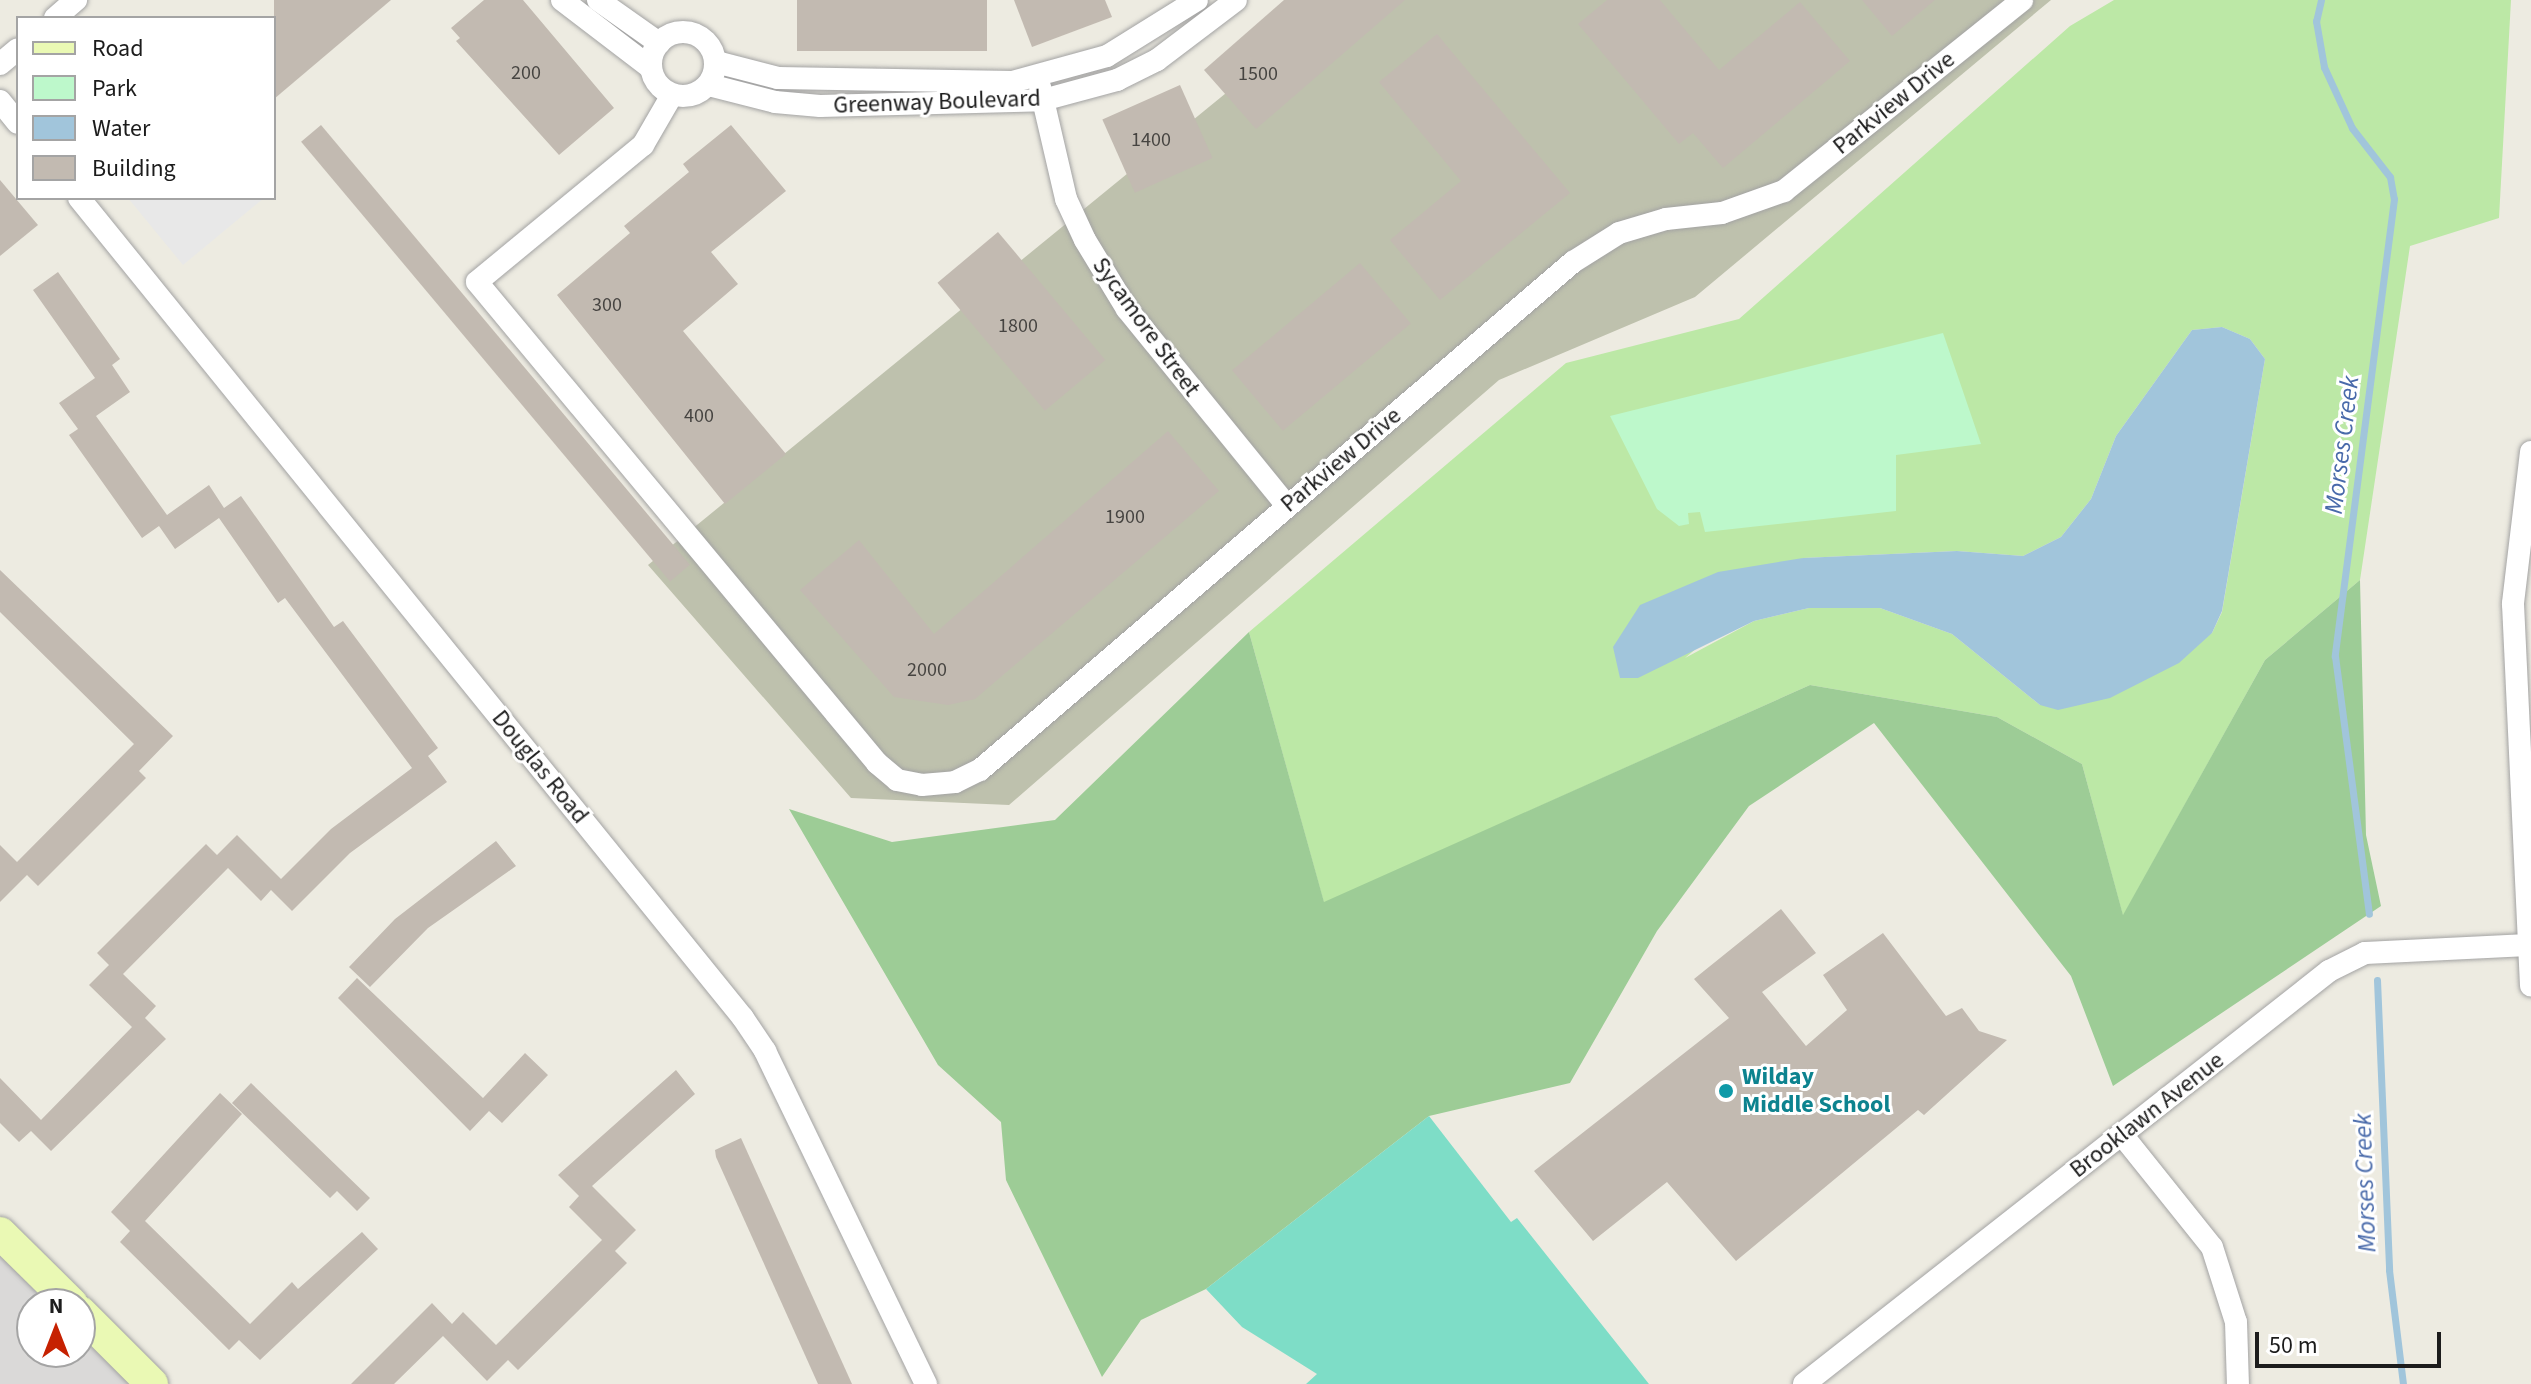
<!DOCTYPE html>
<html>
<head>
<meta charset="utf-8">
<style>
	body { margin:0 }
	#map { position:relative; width:2531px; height:1384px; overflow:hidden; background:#edebe1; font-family:"Source Sans 3",sans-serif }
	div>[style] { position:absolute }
	.residential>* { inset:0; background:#dad9d8 }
	.construction>* { inset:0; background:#bec1ad }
	.grass>* { inset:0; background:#bce8a6 }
	.forest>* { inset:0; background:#9dcc96 }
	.park>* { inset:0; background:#bdf8cb }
	.pitch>* { inset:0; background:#7eddc7 }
	.parking>* { inset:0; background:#e8e8e8 }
	.water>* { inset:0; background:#a1c5db }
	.stream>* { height:7px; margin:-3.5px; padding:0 3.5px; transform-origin:3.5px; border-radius:3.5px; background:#a1c5db }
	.building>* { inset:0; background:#c2bab1; transform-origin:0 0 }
	.roads { filter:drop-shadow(0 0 2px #a3a3a3) drop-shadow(0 0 2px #a3a3a3) }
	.street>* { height:22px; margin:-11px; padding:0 11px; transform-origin:11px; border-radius:11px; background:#fff }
	.street>.ring { margin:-11px; padding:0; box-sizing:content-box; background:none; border:22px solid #fff; border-radius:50% }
	.secondary>* { height:32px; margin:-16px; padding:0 16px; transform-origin:16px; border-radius:16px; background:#eaf9b4 }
	.dots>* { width:22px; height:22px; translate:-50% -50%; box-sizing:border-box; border:4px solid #fff; border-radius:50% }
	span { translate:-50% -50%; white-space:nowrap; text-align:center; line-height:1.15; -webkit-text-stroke:6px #fff; paint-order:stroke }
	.number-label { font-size:20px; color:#464441 }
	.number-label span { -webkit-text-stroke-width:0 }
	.street-label { font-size:24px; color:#1c1c1c }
	.culture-label { font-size:24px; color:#0d838f; font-weight:700 }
	.left { translate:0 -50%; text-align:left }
	.water-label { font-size:26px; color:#496aaa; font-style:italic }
	.legend { position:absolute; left:16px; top:16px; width:260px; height:184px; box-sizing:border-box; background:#fff; border:2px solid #a4a4a4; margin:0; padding:10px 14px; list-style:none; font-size:24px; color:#1c1c1c }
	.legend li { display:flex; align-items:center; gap:16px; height:40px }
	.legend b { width:40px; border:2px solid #a4a4a4 }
	.north { position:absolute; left:16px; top:1288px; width:80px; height:80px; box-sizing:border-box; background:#fff; border:2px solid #a4a4a4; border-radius:50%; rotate:0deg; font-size:22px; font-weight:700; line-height:32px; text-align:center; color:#1c1c1c }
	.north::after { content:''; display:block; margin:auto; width:28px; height:36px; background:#c62101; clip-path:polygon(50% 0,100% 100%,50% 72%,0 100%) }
	.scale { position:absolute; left:2255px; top:1332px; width:186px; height:36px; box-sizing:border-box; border:4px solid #1c1c1c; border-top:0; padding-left:10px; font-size:24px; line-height:28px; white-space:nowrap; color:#1c1c1c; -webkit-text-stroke:6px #fff; paint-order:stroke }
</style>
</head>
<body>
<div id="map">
	<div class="residential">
		<div style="clip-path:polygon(0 1254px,51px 1304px,32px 1304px,32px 1352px,80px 1352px,80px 1333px,131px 1384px,0 1384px)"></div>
	</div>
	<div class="construction">
		<div style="clip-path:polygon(1340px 0,2051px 0,1695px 297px,1499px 380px,1009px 805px,851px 798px,648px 565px)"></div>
	</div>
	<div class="grass">
		<div style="clip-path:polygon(evenodd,2114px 0,2511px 0,2499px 218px,2410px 246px,2360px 580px,2265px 660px,2123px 916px,2082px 764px,1997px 717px,1810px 685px,1324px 903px,1249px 632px,1566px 363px,1739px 319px,2070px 26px,2114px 0,2222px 327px,2250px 339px,2265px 359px,2222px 612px,2212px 633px,2040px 705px,1952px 634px,1880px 608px,1809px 608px,1754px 621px,1685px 658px,1803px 558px,1957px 551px,2023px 556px,2061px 537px,2091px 499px,2116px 436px,2192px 330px,2222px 327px)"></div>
	</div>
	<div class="forest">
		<div style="clip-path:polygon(2360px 580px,2366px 835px,2381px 906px,2113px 1086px,2071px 976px,1874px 723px,1749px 806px,1657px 931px,1570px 1083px,1429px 1116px,1206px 1289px,1141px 1320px,1102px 1377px,1006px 1180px,1001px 1122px,938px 1065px,789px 809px,892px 842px,1055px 820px,1249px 632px,1324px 902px,1810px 685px,1997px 717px,2082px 764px,2123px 915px,2265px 660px)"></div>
	</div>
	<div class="park">
		<div style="clip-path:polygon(1943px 333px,1981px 444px,1896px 455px,1896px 511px,1705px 532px,1700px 512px,1688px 513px,1689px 524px,1679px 526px,1657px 509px,1610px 416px)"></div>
	</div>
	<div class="pitch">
		<div style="clip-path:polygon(1429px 1116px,1511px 1222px,1517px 1218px,1649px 1384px,1306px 1384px,1317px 1374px,1242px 1327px,1206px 1289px)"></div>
	</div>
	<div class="parking">
		<div style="clip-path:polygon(128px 198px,264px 198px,183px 265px)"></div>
	</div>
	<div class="water">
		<div style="clip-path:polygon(2222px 327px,2250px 339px,2265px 359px,2222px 611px,2212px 633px,2179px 663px,2110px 698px,2058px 710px,2040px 705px,1952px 634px,1880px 608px,1809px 608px,1754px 621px,1638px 678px,1620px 678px,1613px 647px,1640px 605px,1718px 572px,1803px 558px,1957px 551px,2023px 556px,2061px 537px,2091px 499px,2116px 436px,2192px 330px)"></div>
	</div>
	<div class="stream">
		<div style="left:2321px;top:0;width:22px;rotate:103deg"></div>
		<div style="left:2316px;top:21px;width:47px;rotate:80.1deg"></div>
		<div style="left:2324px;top:67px;width:67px;rotate:65.3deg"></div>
		<div style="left:2352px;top:128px;width:62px;rotate:52.2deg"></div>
		<div style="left:2390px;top:177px;width:22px;rotate:80deg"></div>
		<div style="left:2394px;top:199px;width:461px;rotate:97.4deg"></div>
		<div style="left:2335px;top:656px;width:260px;rotate:82.5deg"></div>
		<div style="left:2377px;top:980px;width:290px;rotate:87.6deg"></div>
		<div style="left:2389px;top:1270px;width:115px;rotate:83deg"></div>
	</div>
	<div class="building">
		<div style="clip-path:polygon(274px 0,391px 0,274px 99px)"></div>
		<div style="clip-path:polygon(484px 0,523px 0,614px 108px,559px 155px,456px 41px,460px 38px,451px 28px)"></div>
		<div style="left:797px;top:0;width:190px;height:51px"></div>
		<div style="clip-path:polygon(1014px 0,1105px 0,1112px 17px,1032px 47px)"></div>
		<div style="clip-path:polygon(1284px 0,1405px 0,1256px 129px,1204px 70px)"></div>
		<div style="clip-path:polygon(1607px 0,1660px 0,1719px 70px,1800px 2px,1850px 61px,1723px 168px,1693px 133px,1679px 144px,1578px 24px)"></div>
		<div style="clip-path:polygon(1862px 0,1935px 0,1892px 36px)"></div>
		<div style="clip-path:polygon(1437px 34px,1570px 193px,1440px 300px,1390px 240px,1461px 181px,1379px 82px)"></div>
		<div style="left:1180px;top:85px;width:80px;height:85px;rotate:66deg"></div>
		<div style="left:321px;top:125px;width:574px;height:26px;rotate:50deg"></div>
		<div style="clip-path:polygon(731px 125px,786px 191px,711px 252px,738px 284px,683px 331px,786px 454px,725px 504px,557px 295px,630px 233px,624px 226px,689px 172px,683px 164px)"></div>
		<div style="clip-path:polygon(0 180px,38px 225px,0 256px)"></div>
		<div style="left:998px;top:232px;width:167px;height:79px;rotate:50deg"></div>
		<div style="left:1360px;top:263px;width:79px;height:167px;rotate:50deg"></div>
		<div style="clip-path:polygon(58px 272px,120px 359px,112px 365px,130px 392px,96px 416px,167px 515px,209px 485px,224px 508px,241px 496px,334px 627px,343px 621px,438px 748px,428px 756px,447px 782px,350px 853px,292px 911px,271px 890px,261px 901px,228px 868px,123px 974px,156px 1006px,145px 1018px,166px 1039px,51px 1151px,31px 1131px,19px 1142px,0 1123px,0 1078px,41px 1120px,132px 1027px,89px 985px,109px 965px,97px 953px,206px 844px,217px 855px,237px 835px,281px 879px,331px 829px,412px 768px,285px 598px,278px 603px,219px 518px,175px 549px,159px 526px,142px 538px,69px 435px,78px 429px,59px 403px,95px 378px,33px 290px)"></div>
		<div style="clip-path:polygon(1168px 431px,1219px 491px,975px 699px,948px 705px,894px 697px,800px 590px,859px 540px,934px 634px)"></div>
		<div style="clip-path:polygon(0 570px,173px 736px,139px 771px,146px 778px,38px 886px,27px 875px,0 902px,0 845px,17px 862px,134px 744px,0 612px)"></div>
		<div style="clip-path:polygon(496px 841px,516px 866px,428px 928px,370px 987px,349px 967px,395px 919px)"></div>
		<div style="clip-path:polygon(1781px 909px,1816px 953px,1762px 992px,1806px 1046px,1847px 1010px,1823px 975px,1883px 933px,1946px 1016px,1962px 1008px,1979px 1031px,2007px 1040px,1924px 1115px,1918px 1110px,1736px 1261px,1667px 1182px,1593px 1241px,1534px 1171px,1729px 1018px,1694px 979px)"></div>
		<div style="clip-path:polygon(357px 978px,483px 1098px,525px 1053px,548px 1075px,502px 1123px,489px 1111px,470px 1131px,338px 998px)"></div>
		<div style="clip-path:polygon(676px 1070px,695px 1094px,592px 1186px,636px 1230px,615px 1251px,627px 1263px,518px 1370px,508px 1360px,487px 1381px,443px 1336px,394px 1384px,351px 1384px,432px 1303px,452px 1324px,463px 1312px,496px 1345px,602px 1240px,569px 1207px,579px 1196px,558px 1175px)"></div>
		<div style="clip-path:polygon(251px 1083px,370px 1198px,357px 1211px,337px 1191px,330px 1198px,232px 1103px)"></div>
		<div style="clip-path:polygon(220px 1093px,242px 1114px,145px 1221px,250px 1324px,292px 1282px,298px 1289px,362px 1232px,378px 1249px,260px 1360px,239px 1340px,229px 1350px,120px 1242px,130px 1231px,111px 1212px)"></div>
		<div style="clip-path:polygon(741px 1138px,852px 1384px,818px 1384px,716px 1157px,715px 1150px)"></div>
	</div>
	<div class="roads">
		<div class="street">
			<div style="left:562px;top:0;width:112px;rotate:37.4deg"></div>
			<div style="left:598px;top:0;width:75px;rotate:35.2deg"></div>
			<div style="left:55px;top:18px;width:28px;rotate:-41deg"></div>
			<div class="ring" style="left:651px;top:32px;width:42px;height:42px"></div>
			<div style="left:716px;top:62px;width:64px;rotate:14.5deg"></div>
			<div style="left:778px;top:78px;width:234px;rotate:1deg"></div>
			<div style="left:1012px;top:82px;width:98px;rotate:-15.3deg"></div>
			<div style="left:1107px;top:56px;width:106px;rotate:-31.9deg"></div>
			<div style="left:0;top:64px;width:23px;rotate:-40deg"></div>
			<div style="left:709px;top:85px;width:68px;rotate:14.4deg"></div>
			<div style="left:775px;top:102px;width:45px;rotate:5.1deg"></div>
			<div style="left:820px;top:106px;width:223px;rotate:-1.5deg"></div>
			<div style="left:1043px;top:100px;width:77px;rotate:-15.1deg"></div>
			<div style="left:1117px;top:80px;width:45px;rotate:-26.6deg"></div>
			<div style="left:1157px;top:60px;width:99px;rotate:-37.2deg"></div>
			<div style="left:1040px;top:87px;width:115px;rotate:76.9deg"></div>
			<div style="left:1066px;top:199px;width:45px;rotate:65.1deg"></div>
			<div style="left:1085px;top:240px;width:81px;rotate:58.7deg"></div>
			<div style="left:1127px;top:309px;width:254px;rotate:50.9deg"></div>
			<div style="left:672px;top:95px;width:58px;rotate:120.1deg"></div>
			<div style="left:643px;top:145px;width:215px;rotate:140.5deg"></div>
			<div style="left:477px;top:282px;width:626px;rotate:50.25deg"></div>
			<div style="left:877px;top:763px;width:26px;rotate:40deg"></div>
			<div style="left:897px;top:780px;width:25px;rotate:11deg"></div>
			<div style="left:922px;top:785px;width:33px;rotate:-5deg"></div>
			<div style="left:955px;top:782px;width:28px;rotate:-26deg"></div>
			<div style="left:980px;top:770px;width:781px;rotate:-40.59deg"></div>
			<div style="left:1573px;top:262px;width:54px;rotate:-32.2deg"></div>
			<div style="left:1619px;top:233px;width:49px;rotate:-16.6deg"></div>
			<div style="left:1666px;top:219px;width:56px;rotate:-6.1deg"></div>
			<div style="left:1722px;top:213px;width:66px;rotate:-19.5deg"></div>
			<div style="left:1784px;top:191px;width:305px;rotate:-38.7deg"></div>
			<div style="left:0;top:101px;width:28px;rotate:51deg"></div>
			<div style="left:79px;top:198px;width:1055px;rotate:51deg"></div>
			<div style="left:743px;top:1018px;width:40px;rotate:56deg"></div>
			<div style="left:765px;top:1051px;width:370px;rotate:64.2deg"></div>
			<div style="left:2531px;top:452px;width:153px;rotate:96.8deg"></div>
			<div style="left:2513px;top:604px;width:382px;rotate:87.3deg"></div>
			<div style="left:2123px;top:1136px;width:142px;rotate:51.3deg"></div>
			<div style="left:2212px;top:1247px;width:79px;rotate:72.3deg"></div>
			<div style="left:2236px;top:1322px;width:62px;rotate:88.2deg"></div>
			<div style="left:1804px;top:1384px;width:668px;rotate:-38.19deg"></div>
			<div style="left:2329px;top:971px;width:40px;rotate:-26.6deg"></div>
			<div style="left:2365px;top:953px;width:163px;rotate:-2.8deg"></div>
		</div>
		<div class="secondary">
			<div style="left:0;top:1233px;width:101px;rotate:44.6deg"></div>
			<div style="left:80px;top:1312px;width:102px;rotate:45deg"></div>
		</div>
	</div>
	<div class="dots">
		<div style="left:1726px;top:1091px;background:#0f9aa8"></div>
	</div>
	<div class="number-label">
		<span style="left:526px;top:73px">200</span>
		<span style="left:1258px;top:74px">1500</span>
		<span style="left:1151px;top:140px">1400</span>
		<span style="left:607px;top:305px">300</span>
		<span style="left:1018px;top:326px">1800</span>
		<span style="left:699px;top:416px">400</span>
		<span style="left:1125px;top:517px">1900</span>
		<span style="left:927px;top:670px">2000</span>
	</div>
	<div class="street-label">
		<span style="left:937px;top:102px;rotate:-2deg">Greenway Boulevard</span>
		<span style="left:1894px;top:103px;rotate:-39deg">Parkview Drive</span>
		<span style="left:1146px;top:327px;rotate:54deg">Sycamore Street</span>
		<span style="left:1341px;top:460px;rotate:-40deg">Parkview Drive</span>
		<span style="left:540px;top:767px;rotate:51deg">Douglas Road</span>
		<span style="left:2147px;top:1115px;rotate:-38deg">Brooklawn Avenue</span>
	</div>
	<div class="culture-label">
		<span class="left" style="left:1742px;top:1091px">Wilday<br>Middle School</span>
	</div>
	<div class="water-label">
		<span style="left:2342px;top:445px;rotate:-83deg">Morses Creek</span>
		<span style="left:2365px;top:1183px;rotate:-92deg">Morses Creek</span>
	</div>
	<ul class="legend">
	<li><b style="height:10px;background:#eaf9b4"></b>Road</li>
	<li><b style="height:22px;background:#bdf8cb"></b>Park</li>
	<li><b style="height:22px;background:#a1c5db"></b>Water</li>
	<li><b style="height:22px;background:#c2bab1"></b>Building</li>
	</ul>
	<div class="north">N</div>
	<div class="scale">50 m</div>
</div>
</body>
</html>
